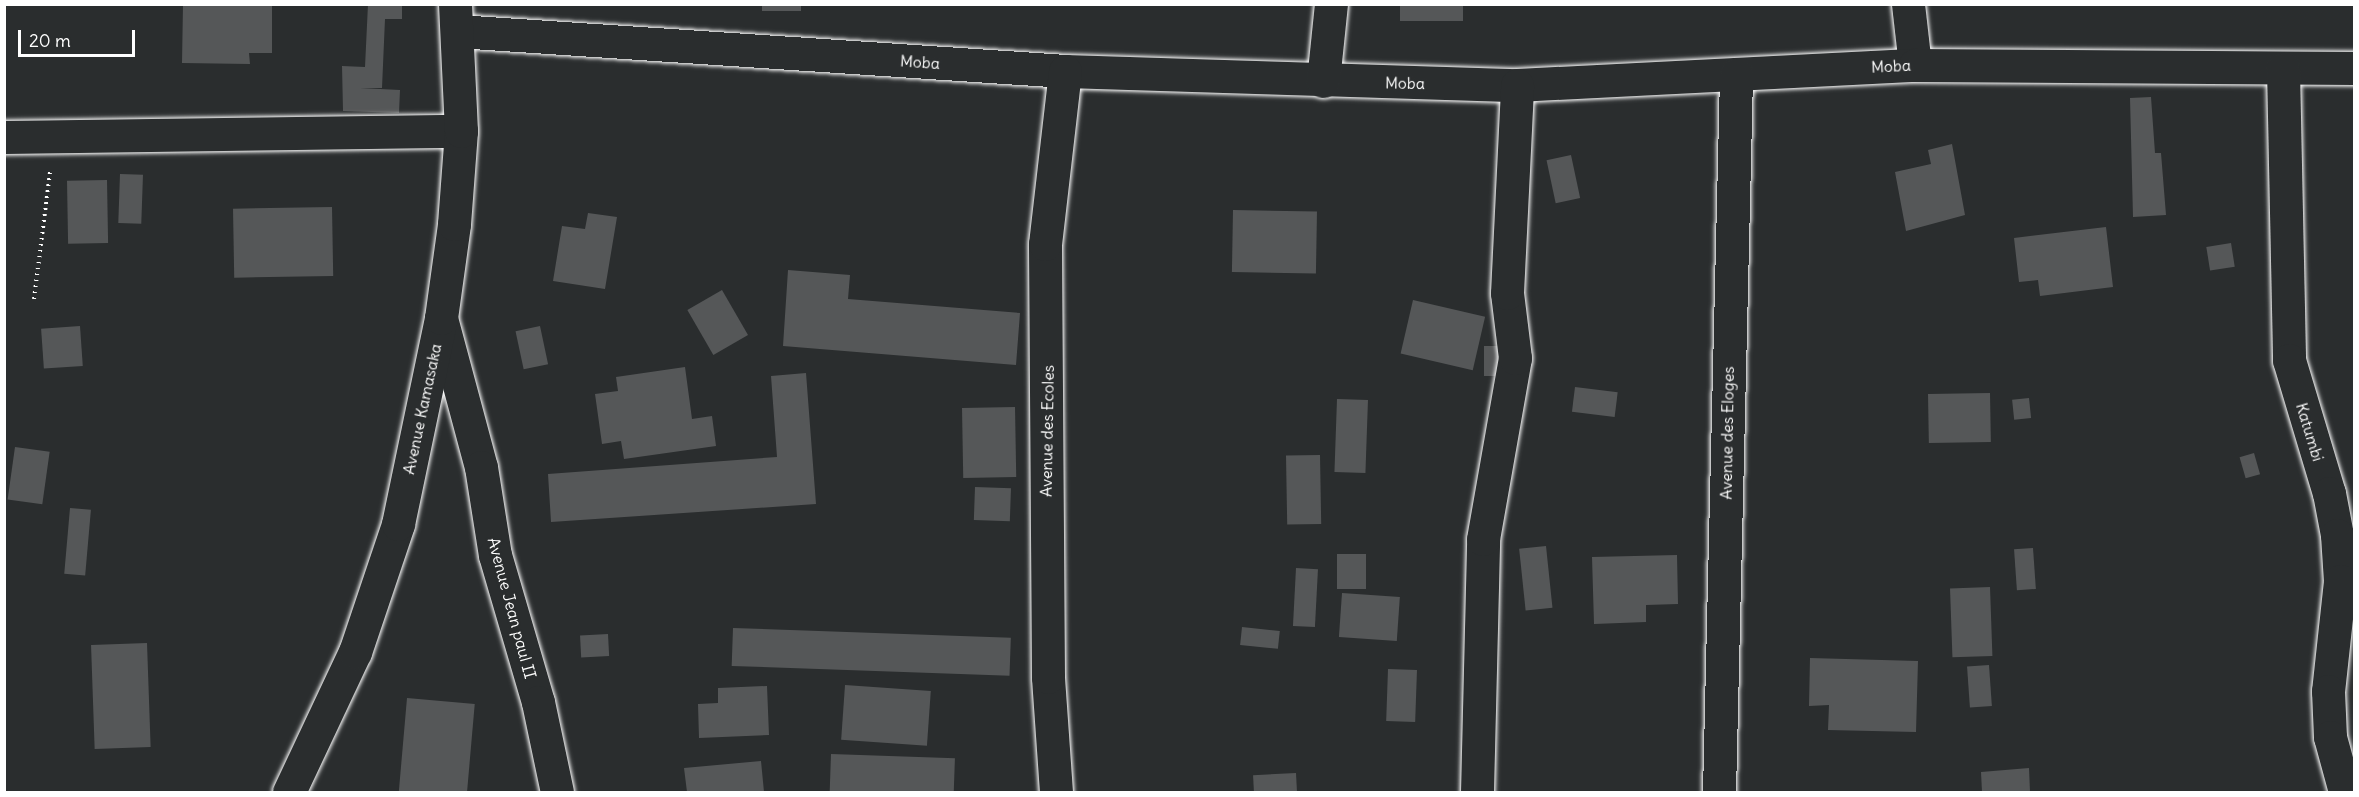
<!DOCTYPE html>
<html>
<head>
<meta charset="utf-8">
<style>
	body { margin:0 }
	#map { position:relative; width:2359px; height:797px; overflow:hidden; background:#2a2d2e; font-family:Delius,sans-serif }
	div>[style] { position:absolute }
	.building>* { inset:0; background:#555758; transform-origin:0 0 }
	.path>* { height:4px; margin-top:-2px; transform-origin:0; background:repeating-linear-gradient(90deg,#fff 0 1.5px,transparent 0 6px) }
	.roads { filter:drop-shadow(0 0 2px #fff) drop-shadow(0 0 2px #fff) }
	.street>* { height:33px; margin:-16.5px; padding:0 16.5px; transform-origin:16.5px; border-radius:16.5px; background:#2a2d2e }
	.secondary>* { height:33px; margin:-16.5px; padding:0 16.5px; transform-origin:16.5px; border-radius:16.5px; background:#2a2d2e }
	span { translate:-50% -50%; white-space:nowrap; text-align:center; line-height:1.15; -webkit-text-stroke:4.5px #2a2d2e; paint-order:stroke }
	.street-label { font-size:16px; color:#fff }
	.frame { position:absolute; inset:0; border:6px solid #fff; pointer-events:none }
	.scale { position:absolute; left:18px; top:30px; width:117px; height:27px; box-sizing:border-box; border:3px solid #fff; border-top:0; padding-left:8px; font-size:18px; line-height:21px; white-space:nowrap; color:#fff; -webkit-text-stroke:4px #2a2d2e; paint-order:stroke }
</style>
</head>
<body>
<div id="map">
	<div class="building">
		<div style="clip-path:polygon(183px 4px,272px 4px,272px 53px,249px 53px,250px 64px,182px 63px)"></div>
		<div style="clip-path:polygon(368px 4px,402px 4px,402px 19px,385px 19px,382px 88px,360px 88px,400px 90px,399px 113px,343px 111px,342px 66px,365px 67px)"></div>
		<div style="left:1400px;top:4px;width:63px;height:17px"></div>
		<div style="left:762px;top:5px;width:39px;height:6px"></div>
		<div style="clip-path:polygon(2151px 97px,2155px 153px,2161px 153px,2166px 215px,2133px 217px,2130px 98px)"></div>
		<div style="clip-path:polygon(1952px 144px,1965px 215px,1906px 231px,1895px 172px,1931px 164px,1928px 150px)"></div>
		<div style="left:1571px;top:155px;width:44px;height:25px;rotate:78deg"></div>
		<div style="left:120px;top:174px;width:23px;height:49px;rotate:2deg"></div>
		<div style="left:107px;top:180px;width:63px;height:40px;rotate:89deg"></div>
		<div style="left:332px;top:207px;width:69px;height:99px;rotate:89deg"></div>
		<div style="left:1233px;top:210px;width:84px;height:62px;rotate:1deg"></div>
		<div style="clip-path:polygon(588px 213px,617px 217px,605px 289px,553px 281px,562px 226px,585px 229px)"></div>
		<div style="clip-path:polygon(2106px 227px,2113px 287px,2040px 296px,2038px 280px,2019px 282px,2014px 238px)"></div>
		<div style="left:2231px;top:243px;width:24px;height:25px;rotate:81deg"></div>
		<div style="clip-path:polygon(788px 270px,850px 275px,848px 299px,1020px 313px,1016px 365px,783px 346px)"></div>
		<div style="left:722px;top:290px;width:52px;height:40px;rotate:60deg"></div>
		<div style="left:1413px;top:300px;width:74px;height:55px;rotate:13deg"></div>
		<div style="left:80px;top:326px;width:40px;height:39px;rotate:86deg"></div>
		<div style="left:540px;top:326px;width:39px;height:25px;rotate:78deg"></div>
		<div style="left:1484px;top:346px;width:24px;height:30px"></div>
		<div style="clip-path:polygon(685px 367px,692px 419px,712px 416px,716px 446px,624px 459px,621px 441px,602px 444px,595px 394px,618px 391px,616px 377px)"></div>
		<div style="clip-path:polygon(806px 373px,816px 504px,551px 522px,548px 474px,777px 457px,771px 376px)"></div>
		<div style="left:1575px;top:387px;width:43px;height:25px;rotate:7deg"></div>
		<div style="left:1990px;top:393px;width:49px;height:62px;rotate:89deg"></div>
		<div style="left:2029px;top:398px;width:20px;height:17px;rotate:84deg"></div>
		<div style="left:1337px;top:399px;width:31px;height:73px;rotate:2deg"></div>
		<div style="left:1015px;top:407px;width:70px;height:53px;rotate:89deg"></div>
		<div style="left:15px;top:447px;width:35px;height:53px;rotate:8deg"></div>
		<div style="left:2254px;top:453px;width:22px;height:15px;rotate:74deg"></div>
		<div style="left:1320px;top:455px;width:69px;height:34px;rotate:89deg"></div>
		<div style="left:975px;top:487px;width:36px;height:33px;rotate:2deg"></div>
		<div style="left:70px;top:508px;width:21px;height:66px;rotate:5deg"></div>
		<div style="left:1546px;top:546px;width:62px;height:27px;rotate:84deg"></div>
		<div style="left:2033px;top:548px;width:41px;height:19px;rotate:86deg"></div>
		<div style="left:1366px;top:554px;width:35px;height:29px;rotate:90deg"></div>
		<div style="clip-path:polygon(1677px 555px,1678px 604px,1646px 605px,1646px 622px,1594px 624px,1592px 557px)"></div>
		<div style="left:1296px;top:568px;width:22px;height:58px;rotate:3deg"></div>
		<div style="left:1990px;top:587px;width:69px;height:40px;rotate:88deg"></div>
		<div style="left:1342px;top:593px;width:58px;height:44px;rotate:4deg"></div>
		<div style="left:1242px;top:627px;width:38px;height:18px;rotate:6deg"></div>
		<div style="left:733px;top:628px;width:278px;height:38px;rotate:2deg"></div>
		<div style="left:608px;top:634px;width:22px;height:28px;rotate:87deg"></div>
		<div style="left:147px;top:643px;width:104px;height:56px;rotate:88deg"></div>
		<div style="clip-path:polygon(1810px 658px,1918px 661px,1916px 732px,1828px 730px,1829px 705px,1809px 706px)"></div>
		<div style="left:1989px;top:665px;width:41px;height:22px;rotate:86deg"></div>
		<div style="left:1388px;top:669px;width:29px;height:52px;rotate:2deg"></div>
		<div style="left:845px;top:685px;width:86px;height:55px;rotate:4deg"></div>
		<div style="clip-path:polygon(767px 686px,769px 735px,699px 738px,698px 704px,718px 703px,718px 688px)"></div>
		<div style="left:407px;top:698px;width:68px;height:94px;rotate:5deg"></div>
		<div style="left:831px;top:754px;width:124px;height:38px;rotate:2deg"></div>
		<div style="clip-path:polygon(761px 761px,764px 792px,687px 792px,684px 768px)"></div>
		<div style="clip-path:polygon(2029px 768px,2030px 792px,1982px 792px,1981px 772px)"></div>
		<div style="left:1296px;top:773px;width:19px;height:43px;rotate:87deg"></div>
	</div>
	<div class="path">
		<div style="left:34px;top:299px;width:128px;rotate:-82.8deg"></div>
	</div>
	<div class="roads">
		<div class="street">
			<div style="left:1908px;top:4px;width:61px;rotate:83.5deg"></div>
			<div style="left:457px;top:31px;width:609px;rotate:3.76deg"></div>
			<div style="left:1065px;top:71px;width:452px;rotate:1.8deg"></div>
			<div style="left:1517px;top:85px;width:399px;rotate:-2.9deg"></div>
			<div style="left:1915px;top:65px;width:439px;rotate:0.4deg"></div>
			<div style="left:2283px;top:69px;width:291px;rotate:88.8deg"></div>
			<div style="left:2289px;top:360px;width:139px;rotate:73.3deg"></div>
			<div style="left:2329px;top:493px;width:43px;rotate:79.2deg"></div>
			<div style="left:2337px;top:535px;width:46px;rotate:86.3deg"></div>
			<div style="left:2340px;top:581px;width:111px;rotate:96.2deg"></div>
			<div style="left:2328px;top:691px;width:46px;rotate:87.5deg"></div>
			<div style="left:2330px;top:737px;width:57px;rotate:74.7deg"></div>
			<div style="left:1323px;top:81px;width:77px;rotate:-84.1deg"></div>
			<div style="left:4px;top:137px;width:457px;rotate:-0.8deg"></div>
			<div style="left:441px;top:318px;width:154px;rotate:75deg"></div>
			<div style="left:481px;top:467px;width:89px;rotate:81deg"></div>
			<div style="left:495px;top:555px;width:153px;rotate:73.7deg"></div>
			<div style="left:538px;top:702px;width:92px;rotate:78.1deg"></div>
			<div style="left:1056px;top:792px;width:115px;rotate:-94deg"></div>
			<div style="left:1048px;top:677px;width:433px;rotate:-90.4deg"></div>
			<div style="left:1045px;top:244px;width:174px;rotate:-83.4deg"></div>
			<div style="left:1477px;top:792px;width:253px;rotate:-88.6deg"></div>
			<div style="left:1483px;top:539px;width:184px;rotate:-80deg"></div>
			<div style="left:1515px;top:358px;width:65px;rotate:-97deg"></div>
			<div style="left:1507px;top:293px;width:208px;rotate:-87.2deg"></div>
			<div style="left:1719px;top:792px;width:718px;rotate:-88.64deg"></div>
		</div>
		<div class="secondary">
			<div style="left:289px;top:792px;width:155px;rotate:-64.8deg"></div>
			<div style="left:355px;top:652px;width:135px;rotate:-71.4deg"></div>
			<div style="left:398px;top:524px;width:210px;rotate:-78.2deg"></div>
			<div style="left:441px;top:318px;width:95px;rotate:-82.1deg"></div>
			<div style="left:454px;top:224px;width:93px;rotate:-85.7deg"></div>
			<div style="left:461px;top:131px;width:127px;rotate:-92.7deg"></div>
		</div>
	</div>
	<div class="street-label">
		<span style="left:920px;top:62px;rotate:4deg">Moba</span>
		<span style="left:1891px;top:66px;rotate:-3deg">Moba</span>
		<span style="left:1405px;top:83px;rotate:1deg">Moba</span>
		<span style="left:422px;top:409px;rotate:-78deg">Avenue Kamasaka</span>
		<span style="left:1047px;top:431px;rotate:-89deg">Avenue des Ecoles</span>
		<span style="left:2310px;top:432px;rotate:73deg">Katumbi</span>
		<span style="left:1727px;top:433px;rotate:-89deg">Avenue des Eloges</span>
		<span style="left:512px;top:608px;rotate:75deg">Avenue Jean paul II</span>
	</div>
	<div class="frame"></div>
	<div class="scale">20 m</div>
</div>
</body>
</html>
